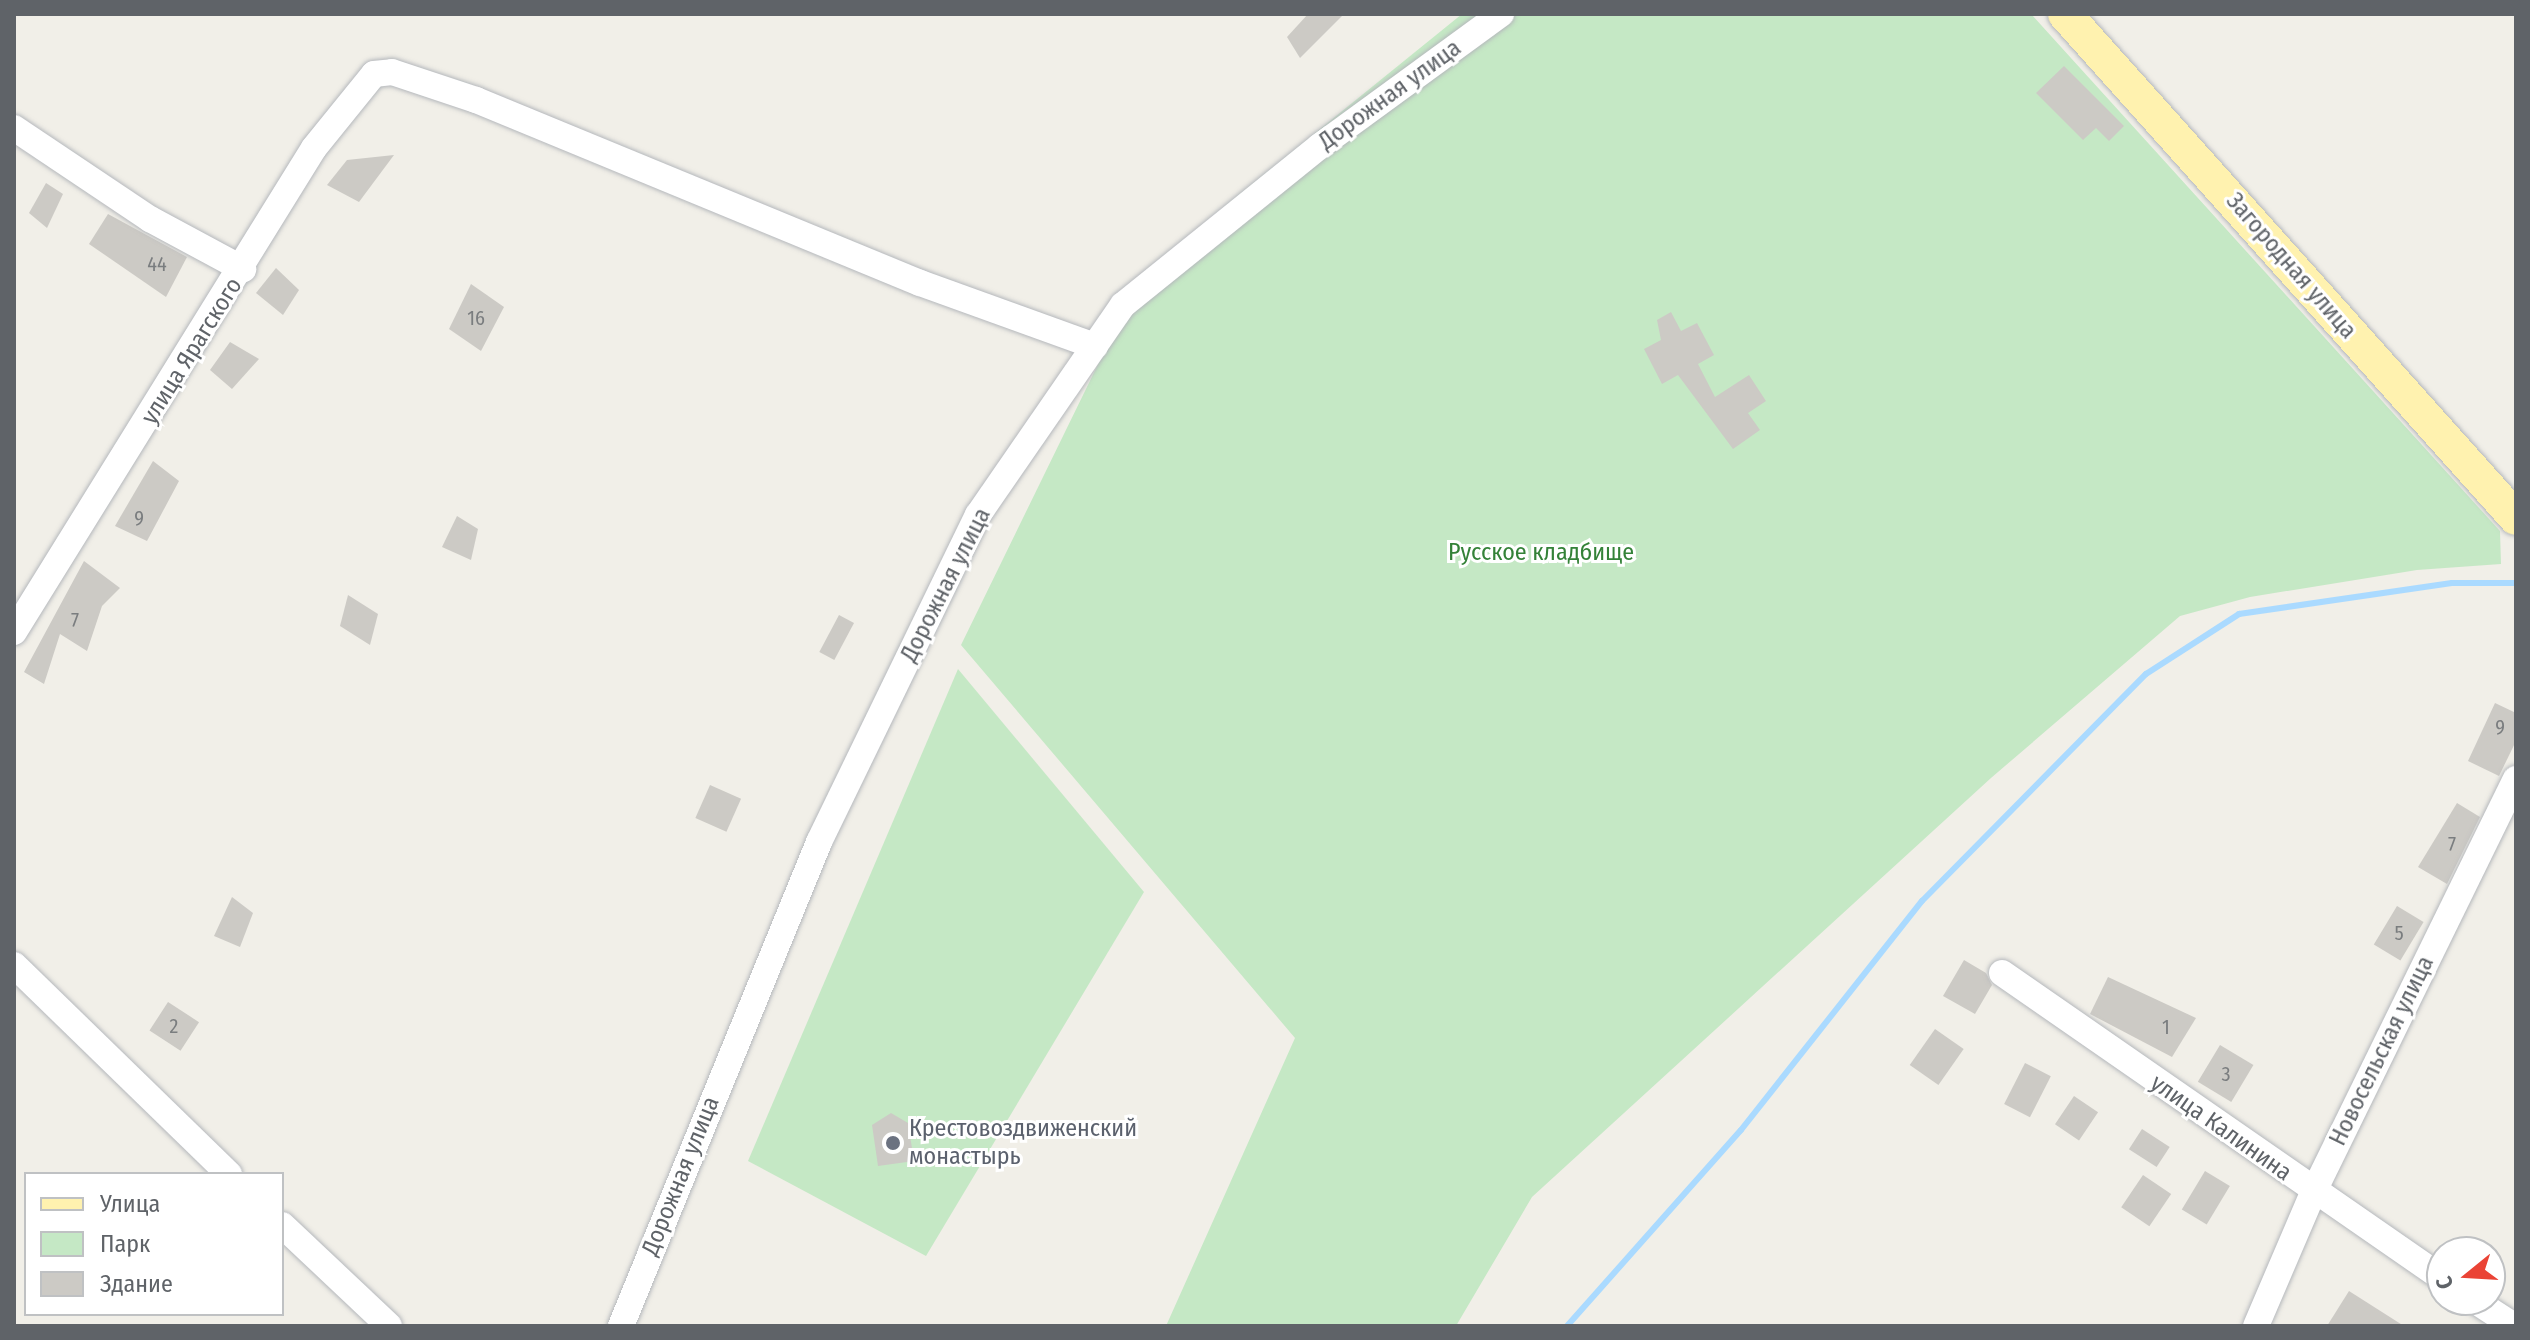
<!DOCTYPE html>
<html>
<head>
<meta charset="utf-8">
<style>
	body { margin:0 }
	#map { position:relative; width:2530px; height:1340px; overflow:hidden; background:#f1efe8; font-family:"Fira Sans Condensed",sans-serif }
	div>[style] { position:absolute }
	.green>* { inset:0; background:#c5e8c5 }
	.stream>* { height:6px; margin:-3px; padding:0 3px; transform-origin:3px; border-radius:3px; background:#aadaff }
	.building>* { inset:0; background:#cccac5; transform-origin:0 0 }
	.roads { filter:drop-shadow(0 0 2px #b5b8bc) drop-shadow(0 0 2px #b5b8bc) }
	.minor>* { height:26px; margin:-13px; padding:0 13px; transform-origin:13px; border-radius:13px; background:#fff }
	.major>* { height:34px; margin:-17px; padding:0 17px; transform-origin:17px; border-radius:17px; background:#fff2af }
	.dots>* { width:22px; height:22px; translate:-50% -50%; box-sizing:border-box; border:4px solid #fff; border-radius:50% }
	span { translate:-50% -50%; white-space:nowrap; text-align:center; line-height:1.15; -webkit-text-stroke:6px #fff; paint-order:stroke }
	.number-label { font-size:20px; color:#7a7d7f }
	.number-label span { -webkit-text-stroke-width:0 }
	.street-label { font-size:24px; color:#5f6368 }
	.park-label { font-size:24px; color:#348238 }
	.worship-label { font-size:24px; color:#5b616d }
	.left { translate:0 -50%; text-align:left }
	.frame { position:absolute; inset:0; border:16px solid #5f6368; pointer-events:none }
	.legend { position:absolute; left:24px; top:1172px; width:260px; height:144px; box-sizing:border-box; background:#fff; border:2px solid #bfc1c3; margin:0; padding:10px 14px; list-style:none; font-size:24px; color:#5f6368 }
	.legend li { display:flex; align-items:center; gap:16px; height:40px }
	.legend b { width:40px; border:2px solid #bfc1c3 }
	.north { position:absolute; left:2426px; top:1236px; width:80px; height:80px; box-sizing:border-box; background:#fff; border:2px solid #bfc1c3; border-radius:50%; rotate:252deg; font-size:22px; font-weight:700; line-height:32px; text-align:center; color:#5f6368 }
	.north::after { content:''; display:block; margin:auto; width:28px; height:36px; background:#ea4335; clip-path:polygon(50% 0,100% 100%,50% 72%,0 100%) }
</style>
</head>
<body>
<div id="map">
	<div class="green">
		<div style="clip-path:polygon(1462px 14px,2031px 14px,2500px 531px,2501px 564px,2417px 570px,2250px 597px,2180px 616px,1991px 778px,1532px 1197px,1456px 1326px,1166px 1326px,1295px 1038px,961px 645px,1126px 307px,1226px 205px)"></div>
		<div style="clip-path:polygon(958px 669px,1144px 892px,926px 1256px,748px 1161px)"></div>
	</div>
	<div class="stream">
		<div style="left:1567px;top:1326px;width:262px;rotate:-48.4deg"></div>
		<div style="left:1741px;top:1130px;width:292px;rotate:-51.7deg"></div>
		<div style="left:1922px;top:901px;width:319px;rotate:-45.4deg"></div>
		<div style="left:2146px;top:674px;width:111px;rotate:-32.8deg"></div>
		<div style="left:2239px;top:614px;width:215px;rotate:-8.3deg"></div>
		<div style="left:2452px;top:583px;width:64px"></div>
	</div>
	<div class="building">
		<div style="clip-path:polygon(1308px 14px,1344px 14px,1300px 58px,1287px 37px)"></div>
		<div style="clip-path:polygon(2064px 66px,2124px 126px,2109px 141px,2096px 128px,2083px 140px,2036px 93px)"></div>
		<div style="clip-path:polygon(394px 155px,359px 202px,327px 185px,347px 160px)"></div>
		<div style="clip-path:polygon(46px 183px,63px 194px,47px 228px,29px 213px)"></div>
		<div style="clip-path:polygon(108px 214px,187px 257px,166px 297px,89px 244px)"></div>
		<div style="clip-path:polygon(276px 268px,299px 290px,283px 315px,256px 293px)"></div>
		<div style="clip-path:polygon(471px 284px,504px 307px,481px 351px,449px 329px)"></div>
		<div style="clip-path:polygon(1671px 312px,1681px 331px,1697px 323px,1714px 355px,1698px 364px,1715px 397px,1749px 375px,1766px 401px,1748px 413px,1760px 430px,1733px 449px,1678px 375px,1662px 384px,1644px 349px,1661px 340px,1657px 320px)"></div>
		<div style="clip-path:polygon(230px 342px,259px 359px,232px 389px,210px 370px)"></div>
		<div style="clip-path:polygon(153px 461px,179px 481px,147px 541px,115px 526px)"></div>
		<div style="clip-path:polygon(457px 516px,478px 529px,471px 560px,442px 547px)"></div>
		<div style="clip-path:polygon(84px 561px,120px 588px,102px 606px,87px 651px,60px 634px,44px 684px,24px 672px)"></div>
		<div style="clip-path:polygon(348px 595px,378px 614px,370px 645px,340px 626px)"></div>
		<div style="left:839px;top:615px;width:17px;height:42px;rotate:28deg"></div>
		<div style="clip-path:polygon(2495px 703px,2516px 713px,2516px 741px,2499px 776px,2468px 761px)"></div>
		<div style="left:710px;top:785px;width:34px;height:36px;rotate:24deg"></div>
		<div style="clip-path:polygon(2457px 803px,2480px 817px,2447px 884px,2418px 867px)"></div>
		<div style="clip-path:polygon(232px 897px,253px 913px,240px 947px,214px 936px)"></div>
		<div style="left:2397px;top:906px;width:31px;height:45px;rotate:31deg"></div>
		<div style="clip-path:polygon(1964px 960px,1986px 973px,1992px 985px,1975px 1014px,1943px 996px)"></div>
		<div style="clip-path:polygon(2108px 977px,2196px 1018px,2172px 1057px,2090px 1014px)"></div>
		<div style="left:168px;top:1002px;width:37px;height:34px;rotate:33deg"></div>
		<div style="left:1935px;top:1029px;width:35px;height:44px;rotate:35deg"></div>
		<div style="left:2220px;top:1045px;width:39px;height:43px;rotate:31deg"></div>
		<div style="left:2025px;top:1063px;width:29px;height:46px;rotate:27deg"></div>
		<div style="left:2074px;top:1096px;width:29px;height:34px;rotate:34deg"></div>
		<div style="clip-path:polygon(891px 1113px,908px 1123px,914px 1161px,878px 1166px,872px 1125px)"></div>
		<div style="left:2142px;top:1129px;width:33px;height:24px;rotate:33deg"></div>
		<div style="left:2205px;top:1171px;width:29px;height:45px;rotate:31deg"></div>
		<div style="left:2143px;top:1175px;width:34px;height:39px;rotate:34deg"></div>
		<div style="clip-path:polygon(2349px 1291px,2404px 1326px,2327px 1326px)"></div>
	</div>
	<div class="roads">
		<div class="minor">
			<div style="left:14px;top:128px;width:164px;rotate:33.8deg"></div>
			<div style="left:150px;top:219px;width:106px;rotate:28.3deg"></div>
			<div style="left:14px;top:632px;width:569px;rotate:-58.21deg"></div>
			<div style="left:314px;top:148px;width:95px;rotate:-51deg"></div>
			<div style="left:374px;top:74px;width:18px;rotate:-6deg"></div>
			<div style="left:392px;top:72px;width:89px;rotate:18.4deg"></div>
			<div style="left:476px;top:100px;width:480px;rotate:22.4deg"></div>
			<div style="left:920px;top:283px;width:186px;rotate:19.8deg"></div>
			<div style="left:14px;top:965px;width:300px;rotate:44.2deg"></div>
			<div style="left:2002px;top:973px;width:535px;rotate:34.73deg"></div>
			<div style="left:282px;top:1225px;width:147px;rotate:43.3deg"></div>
			<div style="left:2474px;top:1300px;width:48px;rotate:33deg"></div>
			<div style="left:621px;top:1326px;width:523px;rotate:-67.75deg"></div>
			<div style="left:819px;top:842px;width:364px;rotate:-64.1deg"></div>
			<div style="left:978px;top:515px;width:255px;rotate:-55.4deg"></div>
			<div style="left:1123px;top:305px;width:253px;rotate:-38.9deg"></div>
			<div style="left:1320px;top:146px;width:224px;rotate:-36.1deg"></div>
			<div style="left:2256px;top:1326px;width:145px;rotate:-66.8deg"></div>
			<div style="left:2313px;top:1193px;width:461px;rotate:-63.9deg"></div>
		</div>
		<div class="major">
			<div style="left:2065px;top:14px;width:676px;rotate:48.18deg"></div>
		</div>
	</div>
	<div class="dots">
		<div style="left:893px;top:1143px;background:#6b7280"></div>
	</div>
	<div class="number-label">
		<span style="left:157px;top:264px">44</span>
		<span style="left:476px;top:318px">16</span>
		<span style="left:139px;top:518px">9</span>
		<span style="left:75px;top:620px">7</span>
		<span style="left:2500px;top:727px">9</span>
		<span style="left:2452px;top:844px">7</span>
		<span style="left:2399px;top:933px">5</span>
		<span style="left:174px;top:1026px">2</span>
		<span style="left:2166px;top:1027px">1</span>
		<span style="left:2226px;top:1074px">3</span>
	</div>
	<div class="street-label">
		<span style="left:1390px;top:95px;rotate:-36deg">Дорожная улица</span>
		<span style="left:2291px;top:266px;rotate:49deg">Загородная улица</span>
		<span style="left:192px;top:351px;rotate:-58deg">улица Ярагского</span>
		<span style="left:946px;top:585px;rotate:-63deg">Дорожная улица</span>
		<span style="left:2382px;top:1051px;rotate:-64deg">Новосельская улица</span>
		<span style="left:2221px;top:1128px;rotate:35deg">улица Калинина</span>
		<span style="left:681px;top:1176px;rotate:-68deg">Дорожная улица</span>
	</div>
	<div class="park-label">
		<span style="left:1541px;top:553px">Русское кладбище</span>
	</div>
	<div class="worship-label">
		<span class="left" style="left:909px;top:1143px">Крестовоздвиженский<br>монастырь</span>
	</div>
	<div class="frame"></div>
	<ul class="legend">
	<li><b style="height:10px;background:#fff2af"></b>Улица</li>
	<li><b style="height:22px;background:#c5e8c5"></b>Парк</li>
	<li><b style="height:22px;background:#cccac5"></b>Здание</li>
	</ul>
	<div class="north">С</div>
</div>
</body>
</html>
